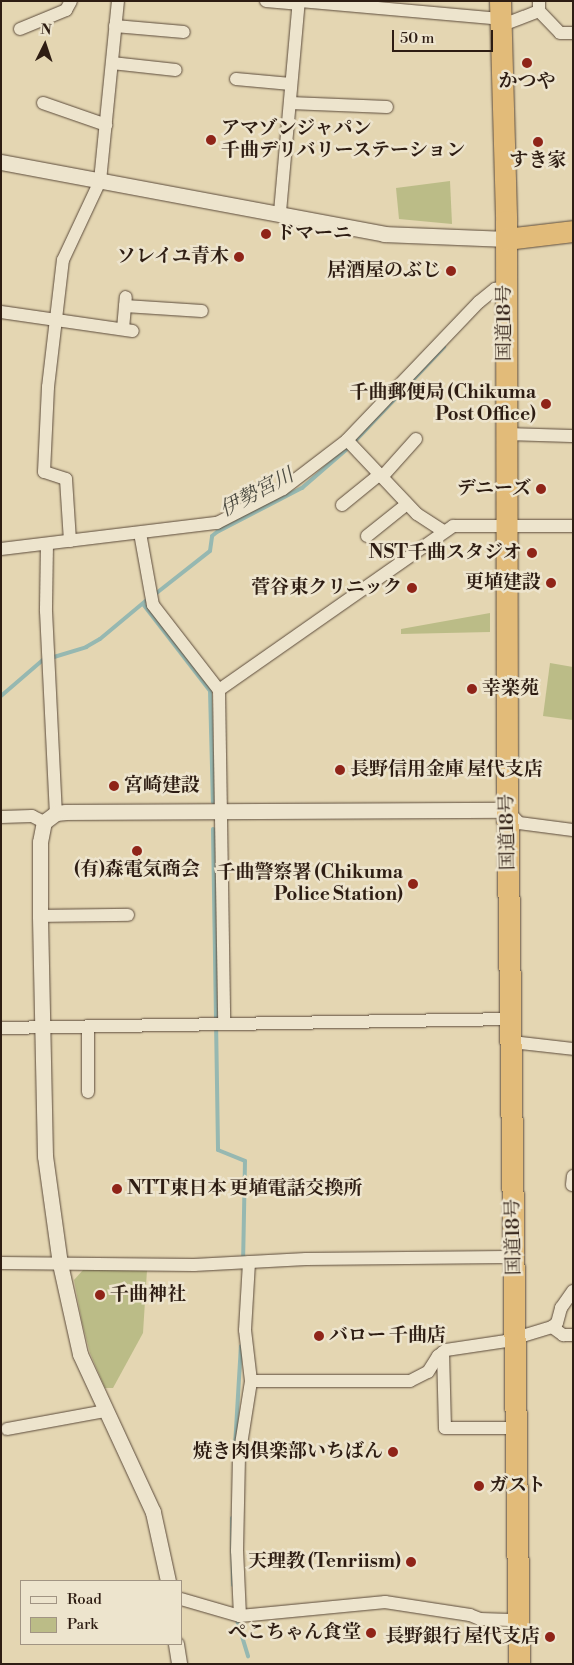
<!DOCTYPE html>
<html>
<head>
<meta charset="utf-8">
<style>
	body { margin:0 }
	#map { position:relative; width:574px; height:1665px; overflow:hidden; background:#e4d6b2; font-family:"Libre Bodoni","Noto Serif JP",serif }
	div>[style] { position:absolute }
	.green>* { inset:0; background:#bbbc87 }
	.stream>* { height:4px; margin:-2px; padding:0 2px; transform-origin:2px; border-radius:2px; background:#96b8b1 }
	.roads { filter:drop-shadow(0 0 1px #5c4b3b) drop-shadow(0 0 1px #5c4b3b) }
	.minor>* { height:12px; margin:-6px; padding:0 6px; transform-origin:6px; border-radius:6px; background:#ede4cd }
	.tertiary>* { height:15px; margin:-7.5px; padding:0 7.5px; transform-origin:7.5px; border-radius:7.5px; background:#ede4cd }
	.trunk>* { height:21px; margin:-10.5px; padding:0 10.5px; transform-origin:10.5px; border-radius:10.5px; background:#e2bb79 }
	.dots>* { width:14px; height:14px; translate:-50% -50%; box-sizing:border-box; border:2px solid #ede4cd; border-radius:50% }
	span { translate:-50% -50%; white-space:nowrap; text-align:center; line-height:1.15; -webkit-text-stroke:5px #ede4cd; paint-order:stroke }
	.poi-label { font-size:19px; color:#2e1d13; font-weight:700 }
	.left { translate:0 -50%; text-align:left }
	.right { translate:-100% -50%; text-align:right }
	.street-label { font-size:19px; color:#2e1d13 }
	.water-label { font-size:20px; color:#4d4c42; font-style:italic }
	.frame { position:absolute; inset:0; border:2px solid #2e1d13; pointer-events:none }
	.legend { position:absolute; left:20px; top:1580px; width:162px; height:65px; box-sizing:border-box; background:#ede4cd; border:1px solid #a19483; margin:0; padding:6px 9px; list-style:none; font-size:15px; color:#2e1d13 }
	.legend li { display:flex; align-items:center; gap:10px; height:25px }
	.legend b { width:25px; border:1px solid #a19483 }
	.north { position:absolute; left:20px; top:20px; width:50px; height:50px; -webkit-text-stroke:4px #ede4cd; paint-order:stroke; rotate:4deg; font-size:14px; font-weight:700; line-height:20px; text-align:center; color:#2e1d13 }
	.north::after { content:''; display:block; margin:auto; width:18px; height:22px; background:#2e1d13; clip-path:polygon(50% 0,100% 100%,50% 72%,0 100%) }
	.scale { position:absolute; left:392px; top:30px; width:101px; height:22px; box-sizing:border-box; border:2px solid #2e1d13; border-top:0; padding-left:6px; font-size:15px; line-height:18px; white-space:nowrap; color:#2e1d13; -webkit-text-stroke:4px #ede4cd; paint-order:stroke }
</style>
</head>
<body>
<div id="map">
	<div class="green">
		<div style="clip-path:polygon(450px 181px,452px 224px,399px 219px,396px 188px)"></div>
		<div style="clip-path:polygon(490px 613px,490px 632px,401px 634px,401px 629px)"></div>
		<div style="clip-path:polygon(550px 663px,573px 667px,573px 720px,543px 716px)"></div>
		<div style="clip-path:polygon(83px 1270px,147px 1270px,143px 1333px,113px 1388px,105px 1388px,90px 1353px,82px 1322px,74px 1280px)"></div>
	</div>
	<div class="stream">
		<div style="left:354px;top:442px;width:131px;rotate:-46.5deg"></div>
		<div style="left:154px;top:595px;width:71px;rotate:-38.2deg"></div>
		<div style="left:210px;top:551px;width:15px;rotate:-82deg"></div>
		<div style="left:212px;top:536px;width:6px;rotate:-39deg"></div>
		<div style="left:217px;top:532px;width:96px;rotate:-27.4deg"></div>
		<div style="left:302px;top:488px;width:60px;rotate:-40.9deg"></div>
		<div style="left:143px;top:604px;width:110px;rotate:52.4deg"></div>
		<div style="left:210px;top:691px;width:111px;rotate:88.5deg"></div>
		<div style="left:54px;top:657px;width:34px;rotate:-17deg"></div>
		<div style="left:86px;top:647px;width:16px;rotate:-30deg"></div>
		<div style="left:100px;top:639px;width:62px;rotate:-39.8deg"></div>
		<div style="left:1px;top:696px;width:57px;rotate:-40.7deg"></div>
		<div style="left:213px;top:829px;width:321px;rotate:89.1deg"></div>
		<div style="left:218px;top:1150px;width:29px;rotate:22deg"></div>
		<div style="left:245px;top:1161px;width:100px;rotate:91.1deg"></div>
		<div style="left:235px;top:1446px;width:100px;rotate:-86.6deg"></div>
		<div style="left:232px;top:1518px;width:67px;rotate:89.1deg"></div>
		<div style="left:237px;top:1620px;width:38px;rotate:73deg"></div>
	</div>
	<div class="roads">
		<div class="minor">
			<div style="left:266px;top:1px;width:32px;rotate:5deg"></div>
			<div style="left:300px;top:1px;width:201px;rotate:5.1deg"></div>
			<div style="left:539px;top:1px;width:10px;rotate:90deg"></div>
			<div style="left:539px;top:11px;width:30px;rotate:46deg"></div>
			<div style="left:560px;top:33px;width:13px"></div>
			<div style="left:115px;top:26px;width:69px;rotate:5deg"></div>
			<div style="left:500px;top:26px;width:42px;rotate:-21deg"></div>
			<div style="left:20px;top:29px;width:50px;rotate:-22.4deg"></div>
			<div style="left:66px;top:10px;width:10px;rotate:-61deg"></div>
			<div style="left:112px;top:63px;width:64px;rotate:6.2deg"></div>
			<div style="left:236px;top:79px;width:55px;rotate:5.2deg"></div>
			<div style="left:43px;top:103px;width:67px;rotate:19.2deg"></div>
			<div style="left:290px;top:103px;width:97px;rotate:2.4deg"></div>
			<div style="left:280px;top:212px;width:212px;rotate:-84.9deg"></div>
			<div style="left:125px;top:306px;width:77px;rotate:3.7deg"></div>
			<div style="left:1px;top:312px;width:133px;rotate:8.2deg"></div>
			<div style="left:123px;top:329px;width:32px;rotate:-85deg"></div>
			<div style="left:505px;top:434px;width:68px;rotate:1.7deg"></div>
			<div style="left:347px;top:440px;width:102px;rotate:46.6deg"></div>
			<div style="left:417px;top:514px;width:31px;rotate:33deg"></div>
			<div style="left:382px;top:477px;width:51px;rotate:-48.2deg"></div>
			<div style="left:342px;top:505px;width:49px;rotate:-39.2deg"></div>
			<div style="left:140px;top:533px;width:73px;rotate:79.8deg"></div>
			<div style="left:153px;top:605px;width:108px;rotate:52.2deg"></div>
			<div style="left:219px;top:690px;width:332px;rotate:89.1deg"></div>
			<div style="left:367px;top:536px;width:51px;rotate:-38.7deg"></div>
			<div style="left:70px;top:541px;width:62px;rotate:-93.7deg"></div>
			<div style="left:66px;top:479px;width:23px;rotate:-162deg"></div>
			<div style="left:44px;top:472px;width:85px;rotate:-87.3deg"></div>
			<div style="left:48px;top:387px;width:128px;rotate:-83.3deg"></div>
			<div style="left:63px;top:260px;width:87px;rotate:-64.9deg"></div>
			<div style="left:100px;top:181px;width:181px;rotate:-84.3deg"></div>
			<div style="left:47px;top:544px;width:67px;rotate:90.9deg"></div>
			<div style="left:46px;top:611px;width:202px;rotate:87.2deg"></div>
			<div style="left:1px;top:549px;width:218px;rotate:-6.9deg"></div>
			<div style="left:217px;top:523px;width:74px;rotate:-27.3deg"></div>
			<div style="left:283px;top:489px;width:81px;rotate:-37.4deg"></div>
			<div style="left:347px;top:440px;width:191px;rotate:-46.3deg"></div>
			<div style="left:479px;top:302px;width:21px;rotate:-39deg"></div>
			<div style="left:495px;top:289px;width:10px;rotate:-6deg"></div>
			<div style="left:219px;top:690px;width:286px;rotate:-35deg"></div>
			<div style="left:453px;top:526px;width:120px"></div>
			<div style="left:507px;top:810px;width:18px;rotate:47deg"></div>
			<div style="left:519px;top:823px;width:54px;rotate:7.4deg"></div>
			<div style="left:1px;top:817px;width:31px;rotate:-2deg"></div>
			<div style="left:32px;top:816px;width:13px;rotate:27deg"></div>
			<div style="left:40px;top:916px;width:88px;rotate:-0.7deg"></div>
			<div style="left:88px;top:1026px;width:66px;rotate:90deg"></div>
			<div style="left:1px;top:1028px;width:510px;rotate:-1.01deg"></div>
			<div style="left:512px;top:1042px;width:61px;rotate:6.5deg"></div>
			<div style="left:572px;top:1185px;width:9px;rotate:-84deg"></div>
			<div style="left:1px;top:1263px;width:193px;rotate:0.6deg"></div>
			<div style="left:194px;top:1265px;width:112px;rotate:-3.1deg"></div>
			<div style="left:306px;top:1259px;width:208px;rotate:-0.6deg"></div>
			<div style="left:552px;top:1327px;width:14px;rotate:36deg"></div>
			<div style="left:563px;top:1335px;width:10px"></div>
			<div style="left:443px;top:1352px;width:76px;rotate:88.5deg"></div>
			<div style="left:445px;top:1428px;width:72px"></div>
			<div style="left:251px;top:1381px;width:159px"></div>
			<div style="left:410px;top:1381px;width:20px;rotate:-27deg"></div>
			<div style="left:428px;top:1372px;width:19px;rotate:-58deg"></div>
			<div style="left:438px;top:1356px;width:10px;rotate:-37deg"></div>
			<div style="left:446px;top:1350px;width:61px;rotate:-8.5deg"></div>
			<div style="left:506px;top:1341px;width:48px;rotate:-16.9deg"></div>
			<div style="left:552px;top:1327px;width:6px;rotate:-39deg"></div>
			<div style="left:557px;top:1323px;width:16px;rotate:-75deg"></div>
			<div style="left:561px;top:1308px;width:21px;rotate:-55deg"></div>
			<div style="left:7px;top:1429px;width:100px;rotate:-10.4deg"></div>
			<div style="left:181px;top:1599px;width:61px;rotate:16.1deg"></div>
			<div style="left:240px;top:1616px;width:146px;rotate:-5.5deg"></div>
			<div style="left:385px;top:1602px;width:86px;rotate:8.7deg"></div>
			<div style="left:470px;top:1615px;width:11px;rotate:22deg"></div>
			<div style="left:480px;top:1619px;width:38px;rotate:2deg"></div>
			<div style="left:240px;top:1616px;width:65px;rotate:-92.6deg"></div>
			<div style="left:237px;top:1551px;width:94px;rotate:-88.8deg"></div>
			<div style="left:239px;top:1457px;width:77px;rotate:-81deg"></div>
			<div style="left:251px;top:1381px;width:51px;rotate:-96.7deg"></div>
			<div style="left:245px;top:1330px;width:68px;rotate:-86.6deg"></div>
		</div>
		<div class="tertiary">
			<div style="left:1px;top:162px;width:390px;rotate:10.6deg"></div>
			<div style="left:384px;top:234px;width:122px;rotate:2.3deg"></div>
			<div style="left:168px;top:1581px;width:71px;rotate:-102.3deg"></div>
			<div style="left:153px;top:1512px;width:174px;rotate:-114.8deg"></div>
			<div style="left:80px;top:1354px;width:92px;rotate:-102.5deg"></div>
			<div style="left:60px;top:1264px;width:109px;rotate:-97.9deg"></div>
			<div style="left:45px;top:1156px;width:240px;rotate:-91.2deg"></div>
			<div style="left:40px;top:916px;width:74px;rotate:-90deg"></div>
			<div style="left:40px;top:842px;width:20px;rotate:-79deg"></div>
			<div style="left:44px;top:822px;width:15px;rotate:-37deg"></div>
			<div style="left:56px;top:813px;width:10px;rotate:-6deg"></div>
			<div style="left:66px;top:812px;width:441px;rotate:-0.3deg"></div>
			<div style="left:176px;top:1644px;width:20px;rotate:81deg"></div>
		</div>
		<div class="trunk">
			<div style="left:500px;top:1px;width:220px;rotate:88.4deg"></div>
			<div style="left:506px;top:221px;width:564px;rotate:89.9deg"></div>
			<div style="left:507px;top:785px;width:879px;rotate:89.22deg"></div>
			<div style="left:506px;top:239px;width:67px;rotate:-6.8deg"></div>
		</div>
	</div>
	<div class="dots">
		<div style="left:527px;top:63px;background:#8f2418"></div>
		<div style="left:211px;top:140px;background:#8f2418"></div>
		<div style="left:538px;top:142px;background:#8f2418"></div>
		<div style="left:266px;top:234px;background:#8f2418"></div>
		<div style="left:239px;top:257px;background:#8f2418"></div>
		<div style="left:451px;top:271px;background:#8f2418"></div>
		<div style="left:546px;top:404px;background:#8f2418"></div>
		<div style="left:541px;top:489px;background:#8f2418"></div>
		<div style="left:532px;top:553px;background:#8f2418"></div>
		<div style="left:551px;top:583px;background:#8f2418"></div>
		<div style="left:412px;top:588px;background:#8f2418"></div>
		<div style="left:472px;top:689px;background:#8f2418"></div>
		<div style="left:340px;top:770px;background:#8f2418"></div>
		<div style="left:114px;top:786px;background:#8f2418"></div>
		<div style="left:137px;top:851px;background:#8f2418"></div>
		<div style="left:413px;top:884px;background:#8f2418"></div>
		<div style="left:117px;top:1189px;background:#8f2418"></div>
		<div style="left:100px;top:1295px;background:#8f2418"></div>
		<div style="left:319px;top:1336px;background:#8f2418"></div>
		<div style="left:393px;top:1452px;background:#8f2418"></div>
		<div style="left:479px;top:1486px;background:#8f2418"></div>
		<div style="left:411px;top:1562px;background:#8f2418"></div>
		<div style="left:371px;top:1633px;background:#8f2418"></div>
		<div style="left:550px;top:1637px;background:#8f2418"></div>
	</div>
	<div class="poi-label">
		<span style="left:527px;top:82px">かつや</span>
		<span class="left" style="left:221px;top:140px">アマゾンジャパン<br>千曲デリバリーステーション</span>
		<span style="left:538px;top:161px">すき家</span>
		<span class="left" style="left:276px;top:234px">ドマーニ</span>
		<span class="right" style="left:229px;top:257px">ソレイユ青木</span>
		<span class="right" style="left:441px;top:271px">居酒屋のぶじ</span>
		<span class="right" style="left:536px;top:404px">千曲郵便局 (Chikuma<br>Post Office)</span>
		<span class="right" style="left:531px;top:489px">デニーズ</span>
		<span class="right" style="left:522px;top:553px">NST千曲スタジオ</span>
		<span class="right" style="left:541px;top:583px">更埴建設</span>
		<span class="right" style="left:402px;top:588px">菅谷東クリニック</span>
		<span class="left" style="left:482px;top:689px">幸楽苑</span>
		<span class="left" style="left:350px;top:770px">長野信用金庫 屋代支店</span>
		<span class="left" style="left:124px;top:786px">宮崎建設</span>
		<span style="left:137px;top:870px">(有)森電気商会</span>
		<span class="right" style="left:403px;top:884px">千曲警察署 (Chikuma<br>Police Station)</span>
		<span class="left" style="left:127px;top:1189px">NTT東日本 更埴電話交換所</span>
		<span class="left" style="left:110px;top:1295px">千曲神社</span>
		<span class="left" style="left:329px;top:1336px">バロー 千曲店</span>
		<span class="right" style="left:383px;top:1452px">焼き肉倶楽部いちばん</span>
		<span class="left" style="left:489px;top:1486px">ガスト</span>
		<span class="right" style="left:401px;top:1562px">天理教 (Tenriism)</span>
		<span class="right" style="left:361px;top:1633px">ぺこちゃん食堂</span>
		<span class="right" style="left:540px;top:1637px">長野銀行 屋代支店</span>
	</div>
	<div class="street-label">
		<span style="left:505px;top:323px;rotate:-90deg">国道18号</span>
		<span style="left:508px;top:832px;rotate:-91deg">国道18号</span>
		<span style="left:514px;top:1237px;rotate:-91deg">国道18号</span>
	</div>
	<div class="water-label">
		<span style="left:257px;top:493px;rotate:-28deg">伊勢宮川</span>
	</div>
	<div class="frame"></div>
	<ul class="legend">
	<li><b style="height:6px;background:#ede4cd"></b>Road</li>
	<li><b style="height:14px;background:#bbbc87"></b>Park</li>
	</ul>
	<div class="north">N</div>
	<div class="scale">50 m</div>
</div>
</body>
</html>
